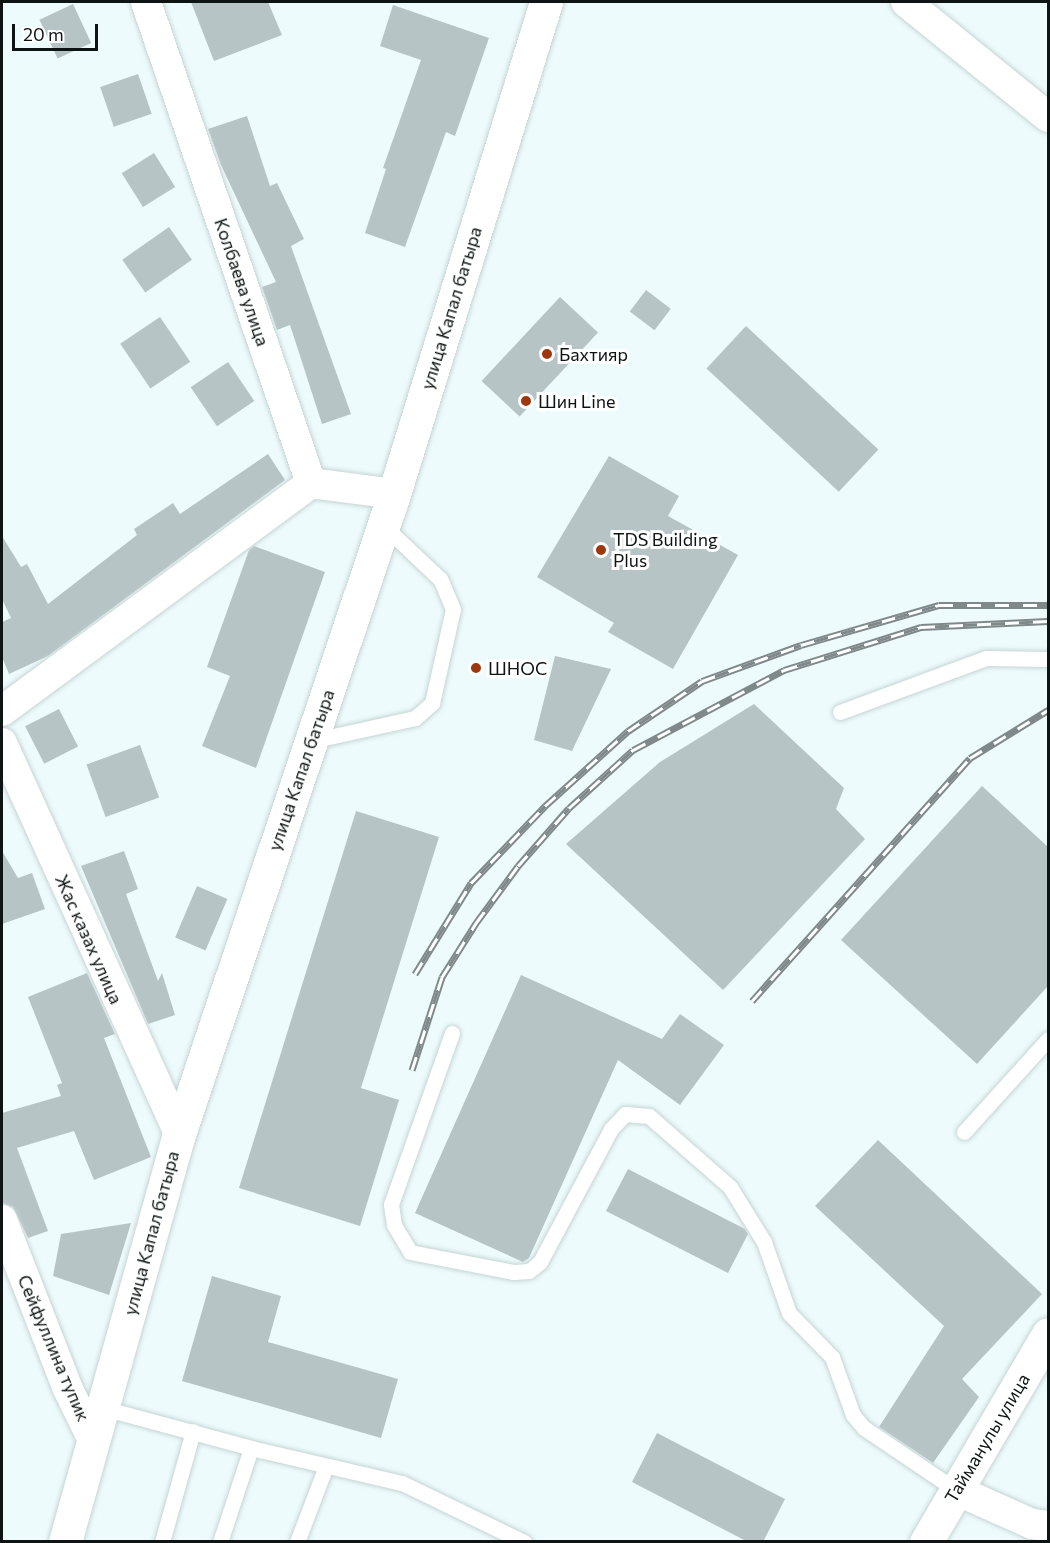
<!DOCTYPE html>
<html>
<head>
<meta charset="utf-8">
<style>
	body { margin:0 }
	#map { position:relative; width:1050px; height:1543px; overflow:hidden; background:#edfbfc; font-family:Commissioner,sans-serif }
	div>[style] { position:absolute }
	.building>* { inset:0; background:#b7c4c5; transform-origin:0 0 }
	.roads { filter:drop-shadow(0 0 2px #c6d4d4) drop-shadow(0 0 2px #c6d4d4) }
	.service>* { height:15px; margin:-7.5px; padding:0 7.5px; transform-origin:7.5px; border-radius:7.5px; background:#fff }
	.minor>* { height:30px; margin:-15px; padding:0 15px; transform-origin:15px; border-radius:15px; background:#fff }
	.tertiary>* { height:33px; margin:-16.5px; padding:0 16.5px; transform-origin:16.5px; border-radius:16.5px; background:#fff }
	.secondary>* { height:33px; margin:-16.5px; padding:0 16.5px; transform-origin:16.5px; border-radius:16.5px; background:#fff }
	.rail>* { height:7px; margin-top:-3.5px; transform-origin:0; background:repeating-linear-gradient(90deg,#fff 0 14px,#80898a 0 28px); box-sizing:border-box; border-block:2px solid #80898a }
	.dots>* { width:16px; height:16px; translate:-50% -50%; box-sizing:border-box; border:3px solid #fff; border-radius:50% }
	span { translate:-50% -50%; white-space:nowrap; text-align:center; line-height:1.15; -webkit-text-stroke:6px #fff; paint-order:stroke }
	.street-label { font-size:18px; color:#0e1313 }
	.poi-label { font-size:18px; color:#0e1313 }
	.left { translate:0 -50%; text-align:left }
	.frame { position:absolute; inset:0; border:3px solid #0e1313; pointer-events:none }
	.scale { position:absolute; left:12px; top:24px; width:86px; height:27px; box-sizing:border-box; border:3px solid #0e1313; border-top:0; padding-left:8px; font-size:18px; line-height:21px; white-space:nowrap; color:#0e1313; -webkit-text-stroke:4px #fff; paint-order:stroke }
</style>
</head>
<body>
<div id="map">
	<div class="building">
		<div style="clip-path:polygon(191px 2px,268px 2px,282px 35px,214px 61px)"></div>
		<div style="left:73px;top:4px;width:43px;height:37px;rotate:65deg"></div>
		<div style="clip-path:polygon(393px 5px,489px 38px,455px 136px,446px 132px,405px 247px,365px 233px,386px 169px,383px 168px,421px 60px,380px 46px)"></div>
		<div style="left:138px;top:74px;width:42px;height:40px;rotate:71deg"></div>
		<div style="clip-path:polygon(247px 116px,270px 186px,277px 183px,304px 239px,291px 246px,351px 414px,322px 424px,290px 325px,277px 330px,262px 287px,276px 282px,221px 165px,208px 129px)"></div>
		<div style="left:154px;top:153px;width:40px;height:38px;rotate:58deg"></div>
		<div style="left:169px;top:227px;width:40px;height:57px;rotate:55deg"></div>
		<div style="left:646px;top:290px;width:31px;height:27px;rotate:37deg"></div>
		<div style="left:560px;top:297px;width:52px;height:115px;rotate:43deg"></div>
		<div style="left:160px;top:317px;width:54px;height:48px;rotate:56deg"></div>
		<div style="left:746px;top:326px;width:181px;height:58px;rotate:43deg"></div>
		<div style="left:228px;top:362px;width:47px;height:45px;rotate:56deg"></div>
		<div style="clip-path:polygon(268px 454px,285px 480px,48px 656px,9px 674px,2px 657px,2px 622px,11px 618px,2px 599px,2px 536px,21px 567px,27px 564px,48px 604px,137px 535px,134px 529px,173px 503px,180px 514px)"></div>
		<div style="clip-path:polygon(609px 456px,679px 496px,668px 516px,738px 555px,673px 669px,608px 632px,614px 623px,537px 577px)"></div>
		<div style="clip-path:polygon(254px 546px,325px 572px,256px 768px,202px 746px,230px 676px,207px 667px,249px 550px)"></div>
		<div style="clip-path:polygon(555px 656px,611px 669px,572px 751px,534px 740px)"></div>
		<div style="clip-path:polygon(754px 704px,844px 788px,836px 809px,865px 839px,723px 990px,566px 844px,660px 762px)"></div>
		<div style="left:59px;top:709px;width:42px;height:38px;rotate:63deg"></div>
		<div style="left:140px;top:745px;width:56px;height:57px;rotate:70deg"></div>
		<div style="clip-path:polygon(982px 786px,1048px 847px,1048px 986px,977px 1064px,841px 940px)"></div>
		<div style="clip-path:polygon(356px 811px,439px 837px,361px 1088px,399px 1100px,360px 1226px,239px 1188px)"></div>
		<div style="clip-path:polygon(2px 851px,18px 878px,32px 873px,45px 909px,2px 924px)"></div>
		<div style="clip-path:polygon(124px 851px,138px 889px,126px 894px,158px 981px,162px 973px,175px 1015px,148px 1024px,81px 866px)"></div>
		<div style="left:197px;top:886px;width:33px;height:56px;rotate:23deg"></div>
		<div style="clip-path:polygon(87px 973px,115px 1034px,104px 1038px,151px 1157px,94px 1180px,74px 1131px,17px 1148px,48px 1231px,28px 1238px,13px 1207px,2px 1203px,2px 1113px,61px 1096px,57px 1085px,62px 1083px,28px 997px)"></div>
		<div style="clip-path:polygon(521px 975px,662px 1039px,680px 1014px,724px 1045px,680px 1105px,618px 1060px,529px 1258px,523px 1262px,415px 1213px)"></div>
		<div style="clip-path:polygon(878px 1140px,1042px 1294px,962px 1379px,979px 1397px,933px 1463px,879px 1427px,944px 1326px,815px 1206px)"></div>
		<div style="clip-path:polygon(628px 1169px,745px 1229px,748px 1234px,728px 1273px,606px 1211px)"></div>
		<div style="clip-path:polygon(131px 1223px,109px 1295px,53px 1276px,61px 1234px)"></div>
		<div style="clip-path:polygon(212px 1276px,281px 1296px,268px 1342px,398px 1379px,381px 1438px,182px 1381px)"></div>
		<div style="clip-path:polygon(657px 1433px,785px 1499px,763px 1542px,748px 1542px,632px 1482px)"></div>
	</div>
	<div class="roads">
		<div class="service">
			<div style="left:840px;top:712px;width:156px;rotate:-20.3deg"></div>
			<div style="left:986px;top:658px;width:62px;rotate:0.9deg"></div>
			<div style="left:311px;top:741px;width:107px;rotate:-12.5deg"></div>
			<div style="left:415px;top:718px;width:23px;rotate:-41deg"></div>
			<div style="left:432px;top:703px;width:96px;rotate:-77.4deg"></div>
			<div style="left:453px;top:609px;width:33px;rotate:-113deg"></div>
			<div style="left:440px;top:579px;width:77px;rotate:-136.6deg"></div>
			<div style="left:452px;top:1033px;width:182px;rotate:109.6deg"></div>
			<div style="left:391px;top:1204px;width:21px;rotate:82deg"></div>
			<div style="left:394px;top:1225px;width:31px;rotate:59deg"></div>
			<div style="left:410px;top:1252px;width:106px;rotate:10.9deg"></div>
			<div style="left:514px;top:1272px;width:15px;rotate:-4deg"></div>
			<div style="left:529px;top:1271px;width:14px;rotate:-39deg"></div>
			<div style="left:540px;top:1262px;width:151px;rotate:-61.9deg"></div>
			<div style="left:611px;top:1129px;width:21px;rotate:-47deg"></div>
			<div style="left:625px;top:1114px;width:24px;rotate:5deg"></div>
			<div style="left:649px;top:1116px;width:108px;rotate:41.2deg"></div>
			<div style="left:730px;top:1187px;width:65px;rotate:58.3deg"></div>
			<div style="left:764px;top:1242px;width:75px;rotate:70.6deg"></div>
			<div style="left:789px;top:1313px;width:62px;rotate:45.7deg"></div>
			<div style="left:832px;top:1357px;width:62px;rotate:70.1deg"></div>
			<div style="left:853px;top:1415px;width:17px;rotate:50deg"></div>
			<div style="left:864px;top:1428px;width:111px;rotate:34deg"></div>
			<div style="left:964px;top:1132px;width:125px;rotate:-47.9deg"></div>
			<div style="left:103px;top:1408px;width:153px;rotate:15.1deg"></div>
			<div style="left:251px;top:1448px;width:155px;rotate:13.1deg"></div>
			<div style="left:402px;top:1483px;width:136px;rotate:25.8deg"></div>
			<div style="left:162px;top:1542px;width:115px;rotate:-74.4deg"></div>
			<div style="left:220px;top:1542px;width:99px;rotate:-71.7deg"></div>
			<div style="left:297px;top:1542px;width:81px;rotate:-69.1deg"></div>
		</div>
		<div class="minor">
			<div style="left:146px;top:2px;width:509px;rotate:71.07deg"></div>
			<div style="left:311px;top:483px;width:84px;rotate:7.5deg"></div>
			<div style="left:906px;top:2px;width:183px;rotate:39deg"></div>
			<div style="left:2px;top:711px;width:384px;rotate:-36.4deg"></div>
			<div style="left:2px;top:743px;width:429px;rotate:65.6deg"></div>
			<div style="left:2px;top:1220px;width:179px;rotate:68.7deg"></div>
			<div style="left:67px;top:1387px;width:61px;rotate:63.9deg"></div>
			<div style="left:956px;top:1490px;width:83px;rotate:24.1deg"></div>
			<div style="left:1032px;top:1524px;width:16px;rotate:7deg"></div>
		</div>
		<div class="tertiary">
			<div style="left:926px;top:1542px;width:241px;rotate:-59.6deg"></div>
		</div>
		<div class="secondary">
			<div style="left:65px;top:1542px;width:424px;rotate:-74.4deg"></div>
			<div style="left:179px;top:1134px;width:675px;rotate:-71.43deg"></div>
			<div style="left:394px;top:494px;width:515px;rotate:-72.83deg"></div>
		</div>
	</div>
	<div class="rail">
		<div style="left:415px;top:974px;width:107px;rotate:-58.4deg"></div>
		<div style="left:471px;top:883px;width:107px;rotate:-46.1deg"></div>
		<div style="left:545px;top:806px;width:112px;rotate:-42.1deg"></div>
		<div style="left:628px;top:731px;width:89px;rotate:-34deg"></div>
		<div style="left:702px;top:681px;width:105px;rotate:-20deg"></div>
		<div style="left:801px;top:645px;width:144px;rotate:-16.2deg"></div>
		<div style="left:939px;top:605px;width:109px"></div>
		<div style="left:752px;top:1001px;width:326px;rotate:-48.1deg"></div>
		<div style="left:970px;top:758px;width:92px;rotate:-31.6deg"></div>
		<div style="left:412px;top:1070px;width:98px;rotate:-72.1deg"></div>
		<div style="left:442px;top:977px;width:64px;rotate:-57.8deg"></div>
		<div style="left:476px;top:923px;width:71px;rotate:-53.6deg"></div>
		<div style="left:518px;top:866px;width:77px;rotate:-48.7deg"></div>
		<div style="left:569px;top:808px;width:86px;rotate:-42.2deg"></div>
		<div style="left:633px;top:750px;width:171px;rotate:-27.9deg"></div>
		<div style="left:784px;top:670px;width:144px;rotate:-17.4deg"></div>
		<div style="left:921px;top:627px;width:127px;rotate:-2.7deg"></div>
	</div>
	<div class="dots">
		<div style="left:547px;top:354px;background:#9d380e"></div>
		<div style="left:526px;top:401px;background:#9d380e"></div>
		<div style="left:601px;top:550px;background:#9d380e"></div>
		<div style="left:476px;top:668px;background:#9d380e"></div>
	</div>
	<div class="street-label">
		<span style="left:242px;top:282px;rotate:71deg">Колбаева улица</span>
		<span style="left:451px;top:308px;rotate:-73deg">улица Капал батыра</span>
		<span style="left:301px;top:770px;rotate:-71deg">улица Капал батыра</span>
		<span style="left:89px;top:939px;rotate:66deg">Жас казах улица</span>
		<span style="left:151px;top:1233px;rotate:-75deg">улица Капал батыра</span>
		<span style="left:54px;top:1348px;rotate:67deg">Сейфуллина тупик</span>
		<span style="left:987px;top:1438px;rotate:-59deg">Тайманулы улица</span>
	</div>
	<div class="poi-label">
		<span class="left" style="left:559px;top:354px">Бахтияр</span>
		<span class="left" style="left:538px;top:401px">Шин Line</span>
		<span class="left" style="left:613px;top:550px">TDS Building<br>Plus</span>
		<span class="left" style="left:488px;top:668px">ШНОС</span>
	</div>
	<div class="frame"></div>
	<div class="scale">20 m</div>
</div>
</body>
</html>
